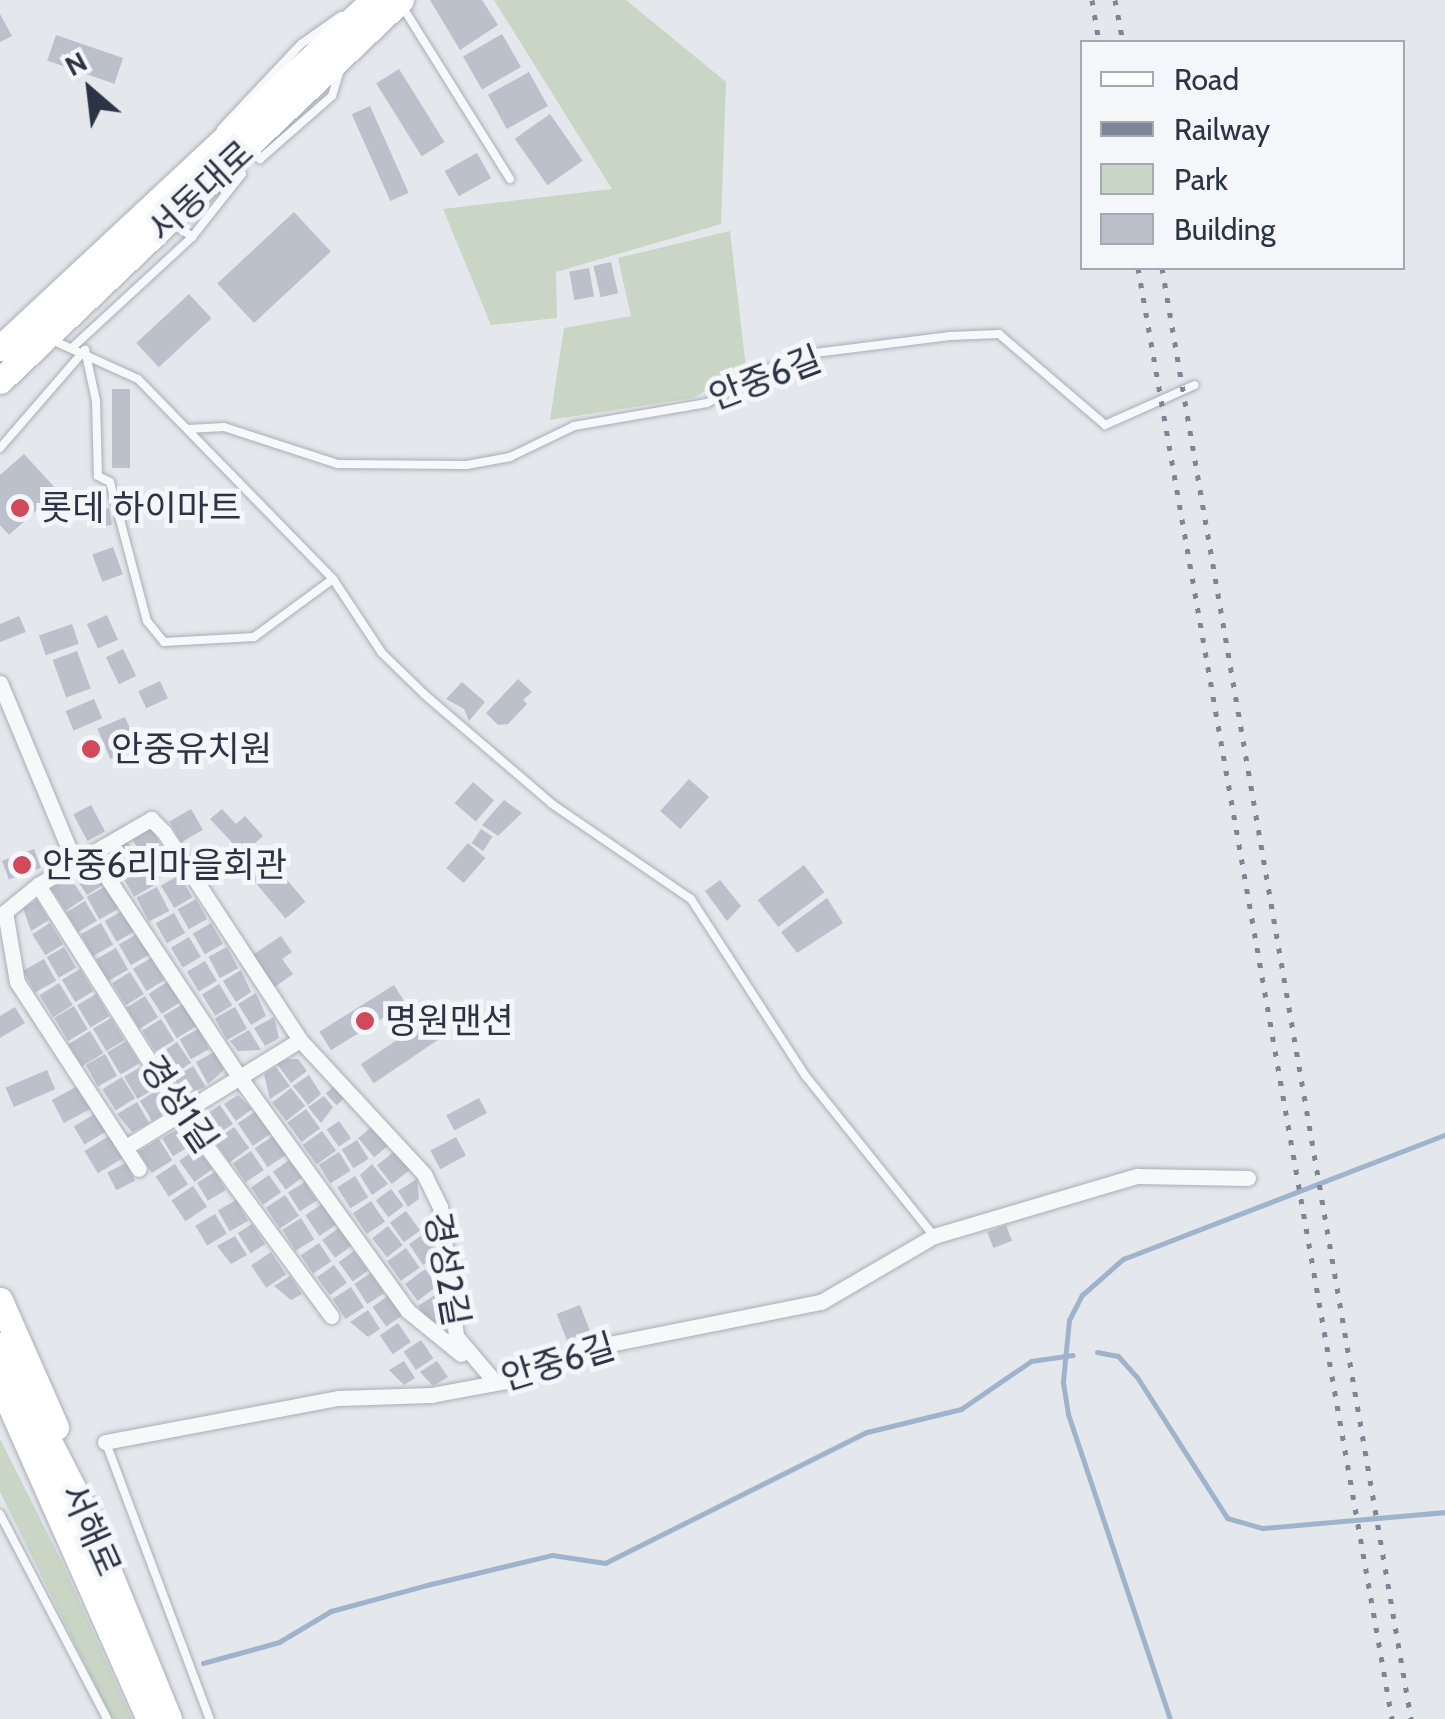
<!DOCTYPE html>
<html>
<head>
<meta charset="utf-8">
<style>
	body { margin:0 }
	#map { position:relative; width:1445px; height:1719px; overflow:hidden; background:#e4e7ec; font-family:Cabin,"Noto Sans KR",sans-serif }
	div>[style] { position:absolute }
	.green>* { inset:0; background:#c9d6c5 }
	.stream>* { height:5px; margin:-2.5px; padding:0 2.5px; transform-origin:2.5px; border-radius:2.5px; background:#9fb4cc }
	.building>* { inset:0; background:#bbc0ca; transform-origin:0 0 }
	.roads { filter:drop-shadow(0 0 2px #a9aeb7) drop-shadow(0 0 2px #a9aeb7) }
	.service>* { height:8px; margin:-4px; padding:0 4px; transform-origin:4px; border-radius:4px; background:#f7f8fa }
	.minor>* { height:15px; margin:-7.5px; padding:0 7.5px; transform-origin:7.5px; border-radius:7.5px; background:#f7f8fa }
	.primary>* { height:25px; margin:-12.5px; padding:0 12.5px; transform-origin:12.5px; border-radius:12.5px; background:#fff }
	.rail>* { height:5px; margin-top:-2.5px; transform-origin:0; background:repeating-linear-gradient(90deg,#7d8696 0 5px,transparent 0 15px) }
	.dots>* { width:28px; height:28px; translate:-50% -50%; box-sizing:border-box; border:5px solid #f4f6f9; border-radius:50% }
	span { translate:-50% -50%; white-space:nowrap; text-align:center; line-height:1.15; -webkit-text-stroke:10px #f4f6f9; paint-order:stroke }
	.street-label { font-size:35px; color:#2b3445 }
	.poi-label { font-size:35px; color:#2b3445 }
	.left { translate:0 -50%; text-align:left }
	.legend { position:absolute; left:1080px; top:40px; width:325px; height:230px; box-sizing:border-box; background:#f4f6f9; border:2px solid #a4a8b1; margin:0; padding:12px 18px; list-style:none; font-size:30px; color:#2b3445 }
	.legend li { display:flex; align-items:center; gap:20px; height:50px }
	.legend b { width:50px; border:2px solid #a4a8b1 }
	.north { position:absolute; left:40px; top:40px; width:100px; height:100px; -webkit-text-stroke:8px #f4f6f9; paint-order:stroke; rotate:332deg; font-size:28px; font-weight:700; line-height:40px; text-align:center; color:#2b3445 }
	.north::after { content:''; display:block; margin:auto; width:35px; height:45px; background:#2b3445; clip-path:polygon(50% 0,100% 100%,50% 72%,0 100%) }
</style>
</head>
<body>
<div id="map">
	<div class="green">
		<div style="clip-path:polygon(494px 0,626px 0,726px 82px,721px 224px,556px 272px,557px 318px,491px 325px,443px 209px,612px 189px)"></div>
		<div style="clip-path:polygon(730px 231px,746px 368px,693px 398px,550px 420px,564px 328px,631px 316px,618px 258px)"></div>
		<div style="clip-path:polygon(0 1439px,62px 1562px,132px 1719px,112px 1719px,0 1492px)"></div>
	</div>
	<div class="stream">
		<div style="left:1097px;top:1352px;width:21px;rotate:11deg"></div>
		<div style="left:1118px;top:1356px;width:28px;rotate:48deg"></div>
		<div style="left:1137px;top:1377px;width:167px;rotate:57.4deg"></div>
		<div style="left:1227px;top:1518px;width:37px;rotate:16deg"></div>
		<div style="left:1263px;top:1528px;width:183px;rotate:-5deg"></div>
		<div style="left:203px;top:1663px;width:79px;rotate:-15.4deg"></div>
		<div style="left:279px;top:1642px;width:61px;rotate:-30.8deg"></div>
		<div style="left:331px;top:1611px;width:99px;rotate:-15.2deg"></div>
		<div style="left:427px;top:1585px;width:129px;rotate:-13.5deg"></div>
		<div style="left:552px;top:1555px;width:54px;rotate:8.6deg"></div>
		<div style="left:605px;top:1563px;width:293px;rotate:-26.6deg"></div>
		<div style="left:867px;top:1432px;width:97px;rotate:-13.7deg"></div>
		<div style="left:961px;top:1409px;width:85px;rotate:-34.4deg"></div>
		<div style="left:1031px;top:1361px;width:42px;rotate:-8.1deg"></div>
		<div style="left:1170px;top:1719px;width:322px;rotate:-108.5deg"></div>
		<div style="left:1068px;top:1414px;width:33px;rotate:-99deg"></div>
		<div style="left:1063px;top:1381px;width:61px;rotate:-84.4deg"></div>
		<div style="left:1069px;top:1320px;width:28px;rotate:-63deg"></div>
		<div style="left:1082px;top:1295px;width:55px;rotate:-41.3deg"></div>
		<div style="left:1123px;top:1259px;width:345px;rotate:-21.1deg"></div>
	</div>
	<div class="building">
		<div style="clip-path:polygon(430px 0,482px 0,498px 25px,460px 50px)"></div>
		<div style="clip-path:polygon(0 14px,12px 36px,0 42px)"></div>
		<div style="left:502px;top:34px;width:38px;height:45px;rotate:60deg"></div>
		<div style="left:56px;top:35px;width:71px;height:27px;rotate:19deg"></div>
		<div style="left:399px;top:69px;width:86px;height:27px;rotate:58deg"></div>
		<div style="left:529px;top:72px;width:39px;height:47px;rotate:61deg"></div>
		<div style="left:370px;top:106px;width:95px;height:20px;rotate:66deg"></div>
		<div style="left:550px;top:114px;width:57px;height:43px;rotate:55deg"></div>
		<div style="left:477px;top:153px;width:29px;height:37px;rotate:61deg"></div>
		<div style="left:294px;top:212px;width:54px;height:105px;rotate:47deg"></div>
		<div style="left:611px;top:262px;width:32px;height:18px;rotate:77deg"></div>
		<div style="left:589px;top:268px;width:29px;height:20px;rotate:80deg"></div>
		<div style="left:189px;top:294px;width:33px;height:72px;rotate:47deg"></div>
		<div style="left:112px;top:389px;width:18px;height:79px"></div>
		<div style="clip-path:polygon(24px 454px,58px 491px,9px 535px,0 525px,0 475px)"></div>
		<div style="left:109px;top:508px;width:17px;height:18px;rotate:80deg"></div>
		<div style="left:113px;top:547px;width:29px;height:22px;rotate:70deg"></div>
		<div style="left:107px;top:615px;width:27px;height:22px;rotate:66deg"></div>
		<div style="clip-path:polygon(19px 616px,26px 632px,0 642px,0 624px)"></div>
		<div style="left:72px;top:624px;width:21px;height:35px;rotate:71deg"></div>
		<div style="left:123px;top:649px;width:30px;height:19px;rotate:64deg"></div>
		<div style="left:77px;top:651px;width:40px;height:26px;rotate:70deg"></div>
		<div style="clip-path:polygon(518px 679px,532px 692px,523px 700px,527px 704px,508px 724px,498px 725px,486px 713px)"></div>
		<div style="left:160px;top:681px;width:19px;height:24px;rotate:65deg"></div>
		<div style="clip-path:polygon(462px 682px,485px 702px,469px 721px,464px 709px,446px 699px)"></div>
		<div style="left:94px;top:699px;width:21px;height:31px;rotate:67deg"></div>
		<div style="left:125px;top:717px;width:33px;height:30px;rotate:67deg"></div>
		<div style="left:689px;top:779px;width:27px;height:43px;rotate:42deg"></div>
		<div style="left:473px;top:782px;width:28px;height:28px;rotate:41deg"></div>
		<div style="clip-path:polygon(504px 800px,522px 813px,498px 836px,482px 825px)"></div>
		<div style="left:91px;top:805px;width:30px;height:20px;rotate:62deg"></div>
		<div style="left:191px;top:809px;width:24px;height:25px;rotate:60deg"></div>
		<div style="clip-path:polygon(222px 809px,236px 824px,245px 816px,263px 836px,243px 854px,210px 819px)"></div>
		<div style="left:151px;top:827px;width:24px;height:22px;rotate:62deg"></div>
		<div style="left:481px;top:829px;width:14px;height:17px;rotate:34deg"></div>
		<div style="left:127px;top:841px;width:25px;height:22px;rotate:58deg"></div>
		<div style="left:468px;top:843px;width:23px;height:33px;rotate:41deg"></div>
		<div style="left:34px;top:849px;width:20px;height:34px;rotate:70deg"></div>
		<div style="left:165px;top:851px;width:20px;height:23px;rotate:57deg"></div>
		<div style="left:90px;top:861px;width:27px;height:21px;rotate:57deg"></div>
		<div style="left:272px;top:862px;width:52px;height:26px;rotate:50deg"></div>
		<div style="left:143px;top:864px;width:24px;height:24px;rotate:60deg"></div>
		<div style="left:804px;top:865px;width:34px;height:58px;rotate:53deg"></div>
		<div style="left:179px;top:875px;width:26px;height:21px;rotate:59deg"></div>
		<div style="left:69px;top:876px;width:27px;height:22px;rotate:56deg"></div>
		<div style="clip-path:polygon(720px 880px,741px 906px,727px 921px,705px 891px)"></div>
		<div style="left:106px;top:886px;width:26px;height:22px;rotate:61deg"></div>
		<div style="left:157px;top:887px;width:27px;height:23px;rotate:63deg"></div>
		<div style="clip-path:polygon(827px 898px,843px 923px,797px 953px,781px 932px)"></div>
		<div style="left:196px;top:899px;width:23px;height:21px;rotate:61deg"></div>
		<div style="clip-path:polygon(37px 900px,49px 920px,31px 931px,23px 908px)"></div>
		<div style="left:85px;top:901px;width:23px;height:22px;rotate:59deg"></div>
		<div style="left:122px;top:911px;width:24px;height:20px;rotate:60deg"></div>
		<div style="left:174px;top:913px;width:23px;height:21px;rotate:61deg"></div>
		<div style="left:50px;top:923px;width:25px;height:21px;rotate:58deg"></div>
		<div style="left:101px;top:923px;width:25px;height:23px;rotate:61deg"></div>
		<div style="left:211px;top:923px;width:24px;height:21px;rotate:60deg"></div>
		<div style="left:137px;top:934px;width:24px;height:21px;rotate:60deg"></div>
		<div style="clip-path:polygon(281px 936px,292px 952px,282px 959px,293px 974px,273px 988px,251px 956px)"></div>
		<div style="left:189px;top:937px;width:23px;height:21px;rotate:59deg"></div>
		<div style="left:64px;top:947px;width:24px;height:20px;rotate:60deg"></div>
		<div style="left:227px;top:947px;width:24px;height:21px;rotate:62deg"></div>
		<div style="left:116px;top:948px;width:25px;height:23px;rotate:61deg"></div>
		<div style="left:151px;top:958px;width:26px;height:21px;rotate:59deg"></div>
		<div style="left:44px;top:959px;width:25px;height:24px;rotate:61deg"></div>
		<div style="left:205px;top:961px;width:23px;height:21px;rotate:59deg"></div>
		<div style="left:80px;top:969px;width:26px;height:21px;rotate:59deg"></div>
		<div style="clip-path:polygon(241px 970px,251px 992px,236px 1002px,223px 981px)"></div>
		<div style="left:130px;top:972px;width:26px;height:21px;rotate:58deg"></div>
		<div style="left:167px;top:982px;width:24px;height:22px;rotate:57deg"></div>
		<div style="left:59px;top:983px;width:26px;height:23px;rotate:58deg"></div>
		<div style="left:219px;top:984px;width:25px;height:20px;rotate:58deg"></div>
		<div style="left:394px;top:985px;width:22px;height:88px;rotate:58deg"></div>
		<div style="clip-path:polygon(256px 993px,266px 1016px,251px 1025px,238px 1004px)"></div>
		<div style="left:96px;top:994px;width:26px;height:22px;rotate:59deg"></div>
		<div style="left:145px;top:996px;width:25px;height:22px;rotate:58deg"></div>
		<div style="left:183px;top:1004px;width:26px;height:23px;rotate:59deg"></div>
		<div style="left:74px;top:1006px;width:27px;height:23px;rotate:59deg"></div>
		<div style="clip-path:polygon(15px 1007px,25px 1023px,0 1038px,0 1016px)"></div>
		<div style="left:235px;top:1007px;width:25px;height:23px;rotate:61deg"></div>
		<div style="clip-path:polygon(274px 1017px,279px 1038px,265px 1046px,254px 1028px)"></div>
		<div style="left:111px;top:1018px;width:26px;height:21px;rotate:59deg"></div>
		<div style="left:161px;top:1019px;width:25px;height:22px;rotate:58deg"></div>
		<div style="left:428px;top:1019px;width:23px;height:81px;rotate:56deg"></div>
		<div style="left:198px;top:1029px;width:23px;height:21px;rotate:61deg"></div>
		<div style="clip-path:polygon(249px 1030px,261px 1050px,238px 1051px,230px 1041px)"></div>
		<div style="left:90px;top:1031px;width:26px;height:25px;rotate:59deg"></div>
		<div style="left:126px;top:1041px;width:26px;height:22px;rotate:59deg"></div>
		<div style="left:177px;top:1042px;width:25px;height:21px;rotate:56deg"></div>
		<div style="clip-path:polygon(214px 1052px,224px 1070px,208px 1084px,196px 1062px)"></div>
		<div style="left:105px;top:1054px;width:25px;height:22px;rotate:61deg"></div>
		<div style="clip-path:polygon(287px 1059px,298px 1059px,307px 1071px,291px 1083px,277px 1064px)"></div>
		<div style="left:142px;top:1066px;width:26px;height:21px;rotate:59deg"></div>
		<div style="clip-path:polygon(193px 1066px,206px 1087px,183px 1095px,174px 1078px)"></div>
		<div style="clip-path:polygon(276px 1067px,290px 1086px,270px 1099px,264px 1074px)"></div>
		<div style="left:47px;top:1070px;width:21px;height:45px;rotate:67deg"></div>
		<div style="clip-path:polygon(309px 1075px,321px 1094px,308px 1105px,293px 1086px)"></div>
		<div style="left:122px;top:1077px;width:25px;height:23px;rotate:58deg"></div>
		<div style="left:336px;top:1084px;width:16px;height:14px;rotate:47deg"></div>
		<div style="left:80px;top:1085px;width:26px;height:32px;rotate:62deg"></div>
		<div style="left:291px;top:1088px;width:23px;height:24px;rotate:52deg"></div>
		<div style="clip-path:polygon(157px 1090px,165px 1112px,152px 1121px,140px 1101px)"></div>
		<div style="clip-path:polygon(238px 1095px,252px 1109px,236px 1121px,224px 1104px)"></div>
		<div style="clip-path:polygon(324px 1096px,333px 1107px,321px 1123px,308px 1107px)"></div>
		<div style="left:479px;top:1098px;width:17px;height:37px;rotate:62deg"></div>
		<div style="clip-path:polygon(137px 1102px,149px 1123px,132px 1132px,117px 1114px)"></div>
		<div style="left:220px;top:1105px;width:23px;height:24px;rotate:56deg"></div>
		<div style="left:306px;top:1109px;width:24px;height:23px;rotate:54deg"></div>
		<div style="left:256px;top:1111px;width:27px;height:22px;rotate:56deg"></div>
		<div style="left:96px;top:1113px;width:21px;height:26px;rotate:59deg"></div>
		<div style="left:339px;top:1121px;width:21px;height:15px;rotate:55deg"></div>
		<div style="left:375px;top:1124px;width:25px;height:22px;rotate:50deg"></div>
		<div style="left:181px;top:1127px;width:21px;height:22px;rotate:59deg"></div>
		<div style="left:234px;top:1127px;width:26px;height:24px;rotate:54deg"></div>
		<div style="left:322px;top:1131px;width:24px;height:24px;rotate:54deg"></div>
		<div style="left:111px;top:1135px;width:26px;height:31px;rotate:59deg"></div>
		<div style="left:273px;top:1136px;width:23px;height:22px;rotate:56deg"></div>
		<div style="left:456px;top:1137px;width:21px;height:29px;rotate:62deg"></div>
		<div style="left:159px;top:1139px;width:25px;height:24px;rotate:58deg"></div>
		<div style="left:357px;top:1140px;width:22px;height:18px;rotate:58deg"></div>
		<div style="left:197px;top:1148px;width:26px;height:22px;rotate:54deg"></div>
		<div style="left:251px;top:1151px;width:23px;height:22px;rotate:56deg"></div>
		<div style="left:395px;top:1151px;width:24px;height:23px;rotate:52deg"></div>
		<div style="left:339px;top:1152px;width:22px;height:24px;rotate:58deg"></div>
		<div style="left:289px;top:1160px;width:22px;height:20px;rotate:54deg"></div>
		<div style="left:126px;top:1163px;width:20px;height:21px;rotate:63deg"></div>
		<div style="left:175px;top:1164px;width:24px;height:23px;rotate:57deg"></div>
		<div style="clip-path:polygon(372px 1164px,388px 1184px,372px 1195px,360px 1175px)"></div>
		<div style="left:215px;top:1172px;width:21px;height:21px;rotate:59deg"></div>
		<div style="left:269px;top:1175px;width:21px;height:22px;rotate:55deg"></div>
		<div style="left:355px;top:1176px;width:25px;height:21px;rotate:58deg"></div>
		<div style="clip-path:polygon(417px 1179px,419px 1199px,408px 1207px,398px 1191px)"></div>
		<div style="left:305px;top:1182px;width:22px;height:20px;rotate:58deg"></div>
		<div style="left:193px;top:1186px;width:25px;height:26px;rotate:56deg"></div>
		<div style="left:391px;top:1189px;width:21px;height:19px;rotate:53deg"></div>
		<div style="left:285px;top:1195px;width:25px;height:23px;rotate:56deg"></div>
		<div style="left:236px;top:1200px;width:24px;height:21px;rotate:60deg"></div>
		<div style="left:371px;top:1201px;width:25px;height:22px;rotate:56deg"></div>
		<div style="left:322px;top:1204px;width:25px;height:20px;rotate:56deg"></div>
		<div style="left:406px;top:1211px;width:24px;height:20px;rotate:54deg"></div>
		<div style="left:215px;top:1214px;width:23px;height:23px;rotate:59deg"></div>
		<div style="left:301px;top:1218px;width:25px;height:22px;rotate:58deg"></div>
		<div style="left:252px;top:1224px;width:24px;height:17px;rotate:57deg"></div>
		<div style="left:1006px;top:1225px;width:17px;height:20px;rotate:69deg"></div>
		<div style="left:388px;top:1226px;width:24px;height:20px;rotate:52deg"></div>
		<div style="left:340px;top:1227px;width:22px;height:22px;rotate:54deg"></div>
		<div style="clip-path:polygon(428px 1231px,438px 1256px,423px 1265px,409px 1244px)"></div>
		<div style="clip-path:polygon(235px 1236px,247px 1255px,231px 1264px,217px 1246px)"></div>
		<div style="left:319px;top:1243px;width:22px;height:22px;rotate:56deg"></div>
		<div style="left:406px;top:1248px;width:24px;height:23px;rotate:55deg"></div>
		<div style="left:354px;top:1251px;width:24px;height:19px;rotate:54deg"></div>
		<div style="left:271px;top:1252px;width:27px;height:24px;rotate:56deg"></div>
		<div style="left:334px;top:1265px;width:22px;height:21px;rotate:54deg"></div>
		<div style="left:425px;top:1269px;width:21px;height:25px;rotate:53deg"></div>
		<div style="left:371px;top:1273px;width:24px;height:20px;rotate:57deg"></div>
		<div style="clip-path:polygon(290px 1276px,302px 1294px,291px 1300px,274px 1286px)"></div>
		<div style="left:351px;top:1287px;width:24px;height:22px;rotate:57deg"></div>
		<div style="clip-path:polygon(438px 1293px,446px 1316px,433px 1326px,418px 1306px)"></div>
		<div style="left:388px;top:1296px;width:24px;height:19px;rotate:55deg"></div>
		<div style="left:580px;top:1305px;width:28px;height:25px;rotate:69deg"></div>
		<div style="clip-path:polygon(368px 1310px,380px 1329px,368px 1337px,350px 1322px)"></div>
		<div style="left:398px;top:1323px;width:23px;height:22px;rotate:56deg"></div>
		<div style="left:421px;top:1340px;width:22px;height:21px;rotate:56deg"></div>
		<div style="clip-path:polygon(404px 1361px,415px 1378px,404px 1385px,389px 1370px)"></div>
		<div style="clip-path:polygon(437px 1361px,448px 1377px,433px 1386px,420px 1372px)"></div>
	</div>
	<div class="roads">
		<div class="service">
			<div style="left:402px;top:6px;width:204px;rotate:58deg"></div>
			<div style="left:221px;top:129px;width:117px;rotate:-46.7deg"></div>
			<div style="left:301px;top:44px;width:49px;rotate:-35deg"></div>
			<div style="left:254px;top:149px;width:12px;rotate:59deg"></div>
			<div style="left:260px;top:159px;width:96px;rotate:-41.2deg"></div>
			<div style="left:332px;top:96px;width:28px;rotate:-73deg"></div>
			<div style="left:173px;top:223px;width:24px;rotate:36deg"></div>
			<div style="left:192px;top:237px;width:80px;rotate:-51.6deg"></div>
			<div style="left:242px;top:174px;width:12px;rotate:-132deg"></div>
			<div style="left:52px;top:340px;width:94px;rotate:24.4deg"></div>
			<div style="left:138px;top:379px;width:279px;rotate:45.7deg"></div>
			<div style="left:333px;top:579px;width:89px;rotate:56.5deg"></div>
			<div style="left:382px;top:653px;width:60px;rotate:44.3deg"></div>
			<div style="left:425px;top:695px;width:167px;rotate:40.6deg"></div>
			<div style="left:552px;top:804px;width:168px;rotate:34.4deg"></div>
			<div style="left:691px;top:899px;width:210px;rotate:57.1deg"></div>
			<div style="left:805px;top:1075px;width:206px;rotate:51.3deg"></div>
			<div style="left:74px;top:346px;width:161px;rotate:-42.7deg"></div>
			<div style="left:85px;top:350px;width:52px;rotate:77.8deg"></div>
			<div style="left:96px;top:401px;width:75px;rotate:88.5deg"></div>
			<div style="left:98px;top:476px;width:13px;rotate:27deg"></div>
			<div style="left:110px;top:482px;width:144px;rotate:75.1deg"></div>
			<div style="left:147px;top:621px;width:27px;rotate:51deg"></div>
			<div style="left:164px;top:642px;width:90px;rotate:-3.2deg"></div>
			<div style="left:254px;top:637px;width:98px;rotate:-36.3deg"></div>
			<div style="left:188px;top:429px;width:36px;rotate:-3deg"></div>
			<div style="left:224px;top:427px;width:120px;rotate:18deg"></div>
			<div style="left:338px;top:464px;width:129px;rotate:0.4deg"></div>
			<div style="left:467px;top:465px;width:44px;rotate:-10.5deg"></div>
			<div style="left:510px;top:457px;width:71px;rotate:-25.8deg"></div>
			<div style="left:574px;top:426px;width:135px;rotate:-9.8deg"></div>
			<div style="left:707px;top:403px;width:70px;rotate:-29.1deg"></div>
			<div style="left:768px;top:369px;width:50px;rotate:-18.8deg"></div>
			<div style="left:815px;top:353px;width:136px;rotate:-7.2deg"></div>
			<div style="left:950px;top:336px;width:49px;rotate:-2.3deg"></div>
			<div style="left:999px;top:334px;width:140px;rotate:40.6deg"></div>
			<div style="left:1105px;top:425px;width:98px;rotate:-24deg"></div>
			<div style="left:0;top:448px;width:130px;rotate:-49.1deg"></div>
			<div style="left:106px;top:1443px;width:295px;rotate:69.4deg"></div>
			<div style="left:0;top:1514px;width:231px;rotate:62.4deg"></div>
		</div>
		<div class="minor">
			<div style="left:0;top:683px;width:195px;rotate:67.4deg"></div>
			<div style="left:75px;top:863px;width:43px;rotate:149.3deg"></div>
			<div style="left:38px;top:885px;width:270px;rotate:57.7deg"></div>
			<div style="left:182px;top:1113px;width:252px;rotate:53.7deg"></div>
			<div style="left:91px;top:853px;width:270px;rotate:56.5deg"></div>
			<div style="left:240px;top:1078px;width:287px;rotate:54.2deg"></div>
			<div style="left:408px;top:1311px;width:68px;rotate:39.1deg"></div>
			<div style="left:75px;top:863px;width:88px;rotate:-30.1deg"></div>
			<div style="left:151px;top:819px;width:18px;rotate:45deg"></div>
			<div style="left:164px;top:832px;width:249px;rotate:56.8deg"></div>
			<div style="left:300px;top:1040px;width:183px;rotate:47.2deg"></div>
			<div style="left:424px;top:1174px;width:37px;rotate:64deg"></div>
			<div style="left:440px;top:1207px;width:130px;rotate:82.9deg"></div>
			<div style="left:456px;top:1336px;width:60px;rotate:49.7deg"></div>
			<div style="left:38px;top:885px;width:43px;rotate:140.7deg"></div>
			<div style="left:5px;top:912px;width:71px;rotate:80.3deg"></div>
			<div style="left:17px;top:982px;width:223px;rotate:56.9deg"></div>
			<div style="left:126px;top:1147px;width:204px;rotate:-31.6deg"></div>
			<div style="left:105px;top:1442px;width:237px;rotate:-10.7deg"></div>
			<div style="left:338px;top:1398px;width:93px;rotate:-1.8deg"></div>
			<div style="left:431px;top:1395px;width:87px;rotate:-10.5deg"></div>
			<div style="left:517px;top:1379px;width:89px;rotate:-21.7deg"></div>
			<div style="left:600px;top:1346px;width:225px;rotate:-11.3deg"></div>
			<div style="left:821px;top:1302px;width:131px;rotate:-30.3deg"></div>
			<div style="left:934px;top:1236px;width:212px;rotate:-16.5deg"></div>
			<div style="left:1137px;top:1176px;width:111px;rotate:1deg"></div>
		</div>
		<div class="primary">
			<div style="left:0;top:348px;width:510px;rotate:-43.01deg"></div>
			<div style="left:0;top:381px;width:553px;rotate:-43.53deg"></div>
			<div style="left:0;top:1300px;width:139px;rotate:66.2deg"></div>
			<div style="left:0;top:1345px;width:178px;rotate:62.9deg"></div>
			<div style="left:81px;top:1503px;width:233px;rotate:67.8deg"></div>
			<div style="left:0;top:1383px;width:368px;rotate:66.1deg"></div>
		</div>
	</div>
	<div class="rail">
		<div style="left:1092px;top:0;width:43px;rotate:80.5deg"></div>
		<div style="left:1115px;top:0;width:43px;rotate:79.2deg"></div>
		<div style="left:1138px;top:268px;width:1473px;rotate:80.07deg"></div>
		<div style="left:1162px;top:268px;width:1472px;rotate:80.26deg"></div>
	</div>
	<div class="dots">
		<div style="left:20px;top:508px;background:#d1495b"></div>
		<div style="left:91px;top:749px;background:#d1495b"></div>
		<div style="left:22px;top:865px;background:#d1495b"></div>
		<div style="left:365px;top:1021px;background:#d1495b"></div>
	</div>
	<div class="street-label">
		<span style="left:201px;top:191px;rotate:-43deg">서동대로</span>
		<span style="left:765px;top:378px;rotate:-21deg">안중6길</span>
		<span style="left:179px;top:1104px;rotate:56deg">경성1길</span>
		<span style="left:447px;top:1269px;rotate:80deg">경성2길</span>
		<span style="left:558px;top:1362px;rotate:-17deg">안중6길</span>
		<span style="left:91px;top:1530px;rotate:66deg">서해로</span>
	</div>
	<div class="poi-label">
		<span class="left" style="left:40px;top:508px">롯데 하이마트</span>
		<span class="left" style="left:111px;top:749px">안중유치원</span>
		<span class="left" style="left:42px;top:865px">안중6리마을회관</span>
		<span class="left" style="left:385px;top:1021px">명원맨션</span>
	</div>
	<ul class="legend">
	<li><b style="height:12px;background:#fff"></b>Road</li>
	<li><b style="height:12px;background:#7d8696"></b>Railway</li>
	<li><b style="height:28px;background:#c9d6c5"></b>Park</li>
	<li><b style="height:28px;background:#bbc0ca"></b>Building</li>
	</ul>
	<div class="north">N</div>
</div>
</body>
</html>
